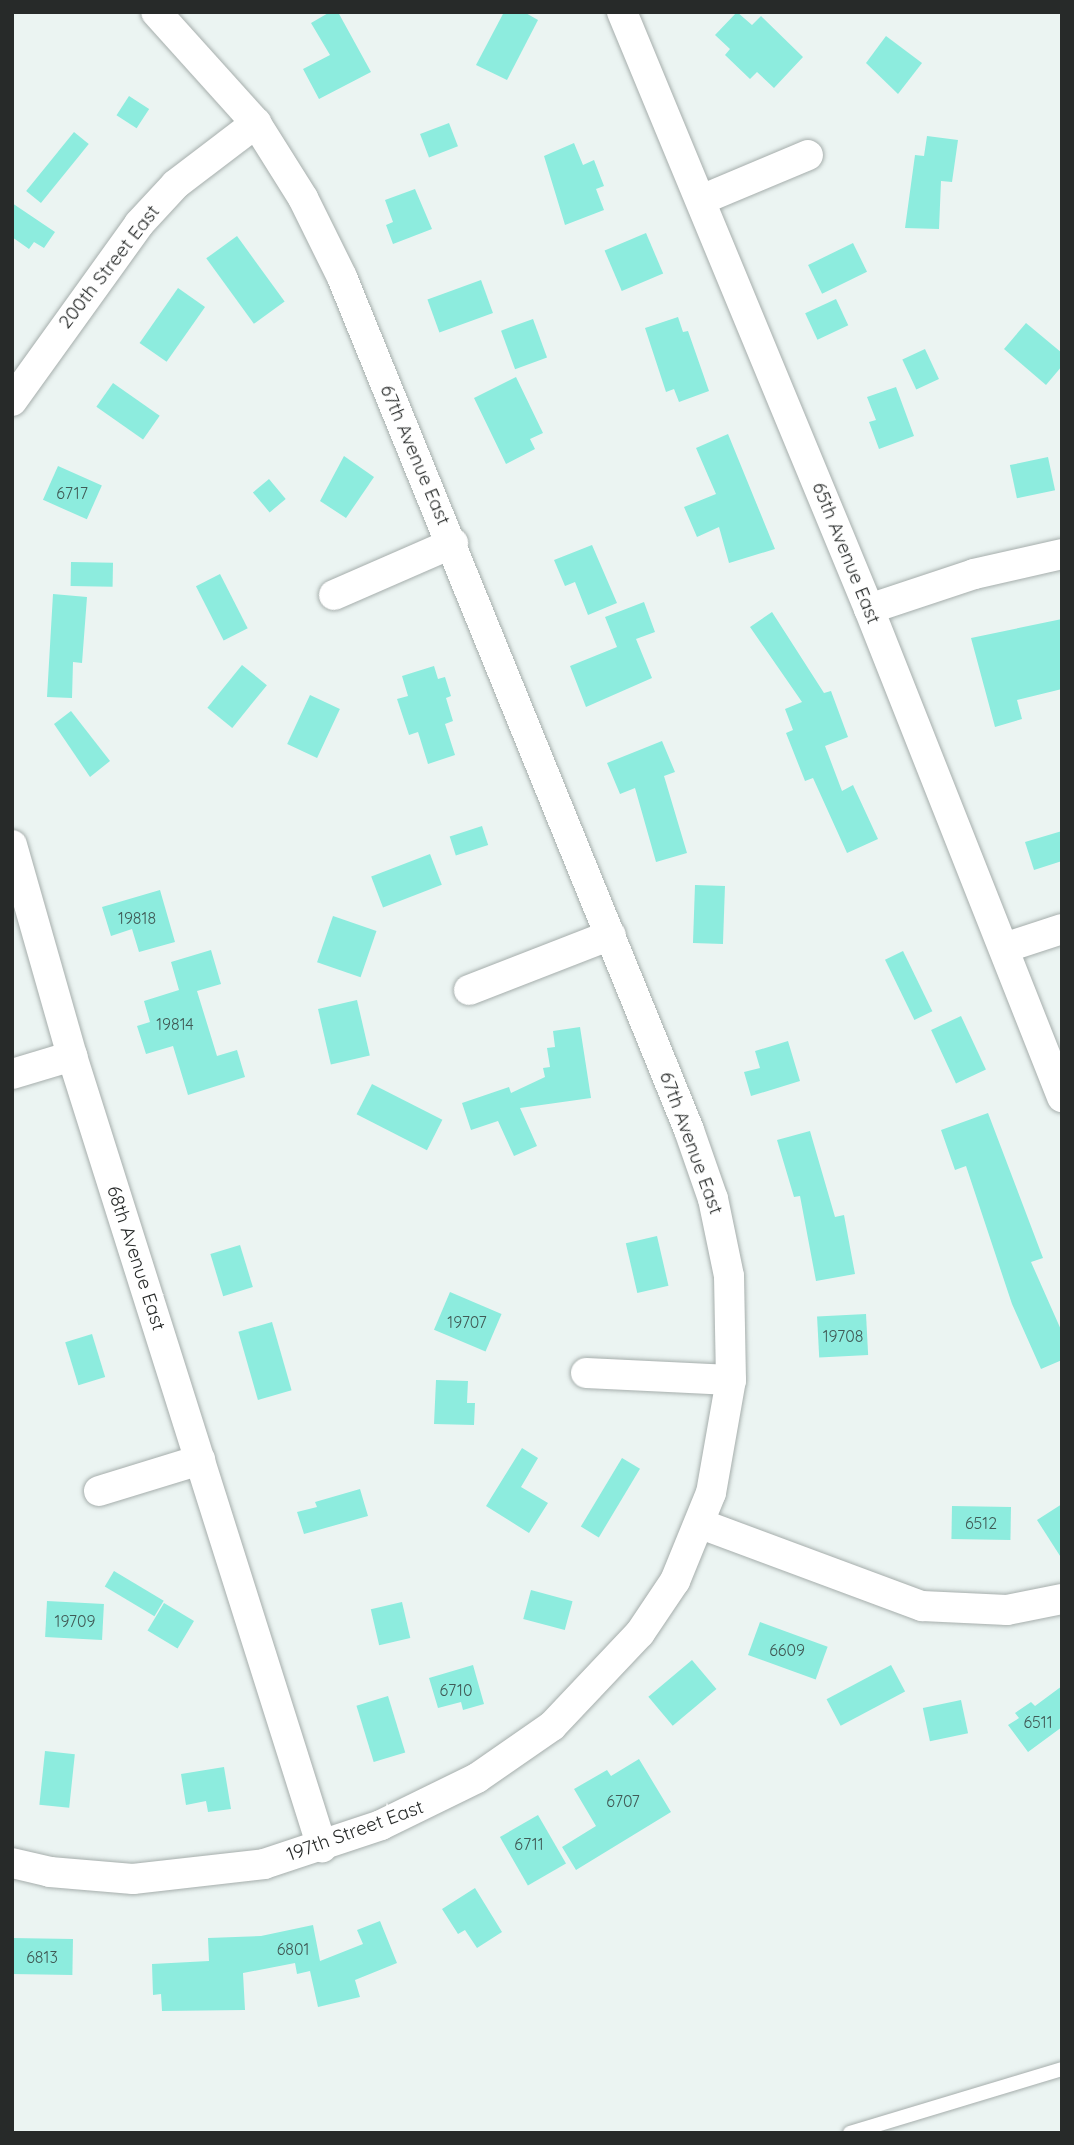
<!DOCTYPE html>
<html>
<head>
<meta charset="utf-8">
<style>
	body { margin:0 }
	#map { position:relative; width:1074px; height:2145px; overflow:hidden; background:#ebf4f2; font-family:Quicksand,sans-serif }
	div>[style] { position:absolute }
	.building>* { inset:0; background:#8decde; transform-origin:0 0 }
	.roads { filter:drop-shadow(0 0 2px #a6aeac) drop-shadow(0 0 2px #a6aeac) }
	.lane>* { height:14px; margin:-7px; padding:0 7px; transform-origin:7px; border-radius:7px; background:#fff }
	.street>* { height:30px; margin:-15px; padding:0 15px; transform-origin:15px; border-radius:15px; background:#fff }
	span { translate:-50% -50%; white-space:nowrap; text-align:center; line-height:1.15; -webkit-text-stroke:5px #fff; paint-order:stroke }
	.number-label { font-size:16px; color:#405a56 }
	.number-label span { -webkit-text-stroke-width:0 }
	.street-label { font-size:19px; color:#272a29 }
	.frame { position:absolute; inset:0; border:14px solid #272a29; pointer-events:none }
</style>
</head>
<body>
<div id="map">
	<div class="building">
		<div style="clip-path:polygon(330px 12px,338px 12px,371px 72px,319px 99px,303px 69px,330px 55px,311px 23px)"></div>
		<div style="clip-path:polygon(504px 12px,524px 12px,538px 20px,507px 80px,476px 65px)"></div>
		<div style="clip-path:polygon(737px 12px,752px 25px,761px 16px,803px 57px,774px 88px,757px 72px,750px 79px,725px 55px,730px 49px,715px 35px)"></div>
		<div style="clip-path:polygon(886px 36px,922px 63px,898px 94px,866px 63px)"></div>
		<div style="left:129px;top:96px;width:24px;height:23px;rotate:33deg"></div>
		<div style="left:449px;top:123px;width:25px;height:31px;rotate:69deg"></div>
		<div style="left:74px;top:132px;width:19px;height:76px;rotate:39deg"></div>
		<div style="clip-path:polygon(927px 136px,958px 140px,952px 182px,941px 181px,939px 229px,905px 228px,915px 155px,924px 156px)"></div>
		<div style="clip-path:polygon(574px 143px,583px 165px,594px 160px,604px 186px,596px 189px,604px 210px,565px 225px,544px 156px)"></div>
		<div style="clip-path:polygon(415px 189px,432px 229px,393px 244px,386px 225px,393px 222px,385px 200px)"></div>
		<div style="clip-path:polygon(12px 203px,55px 232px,44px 248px,34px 242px,29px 249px,12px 237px)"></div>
		<div style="left:646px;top:233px;width:44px;height:45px;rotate:67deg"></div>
		<div style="left:237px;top:236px;width:81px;height:38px;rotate:54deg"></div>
		<div style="left:853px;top:243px;width:32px;height:50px;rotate:64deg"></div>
		<div style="left:481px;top:280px;width:35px;height:57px;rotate:70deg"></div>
		<div style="left:178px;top:288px;width:33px;height:67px;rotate:35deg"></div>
		<div style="left:836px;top:299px;width:29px;height:34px;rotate:65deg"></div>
		<div style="clip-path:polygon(678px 317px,683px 332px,688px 331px,709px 391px,679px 402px,674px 389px,666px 392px,645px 328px)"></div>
		<div style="left:533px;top:319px;width:41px;height:34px;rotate:70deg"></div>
		<div style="clip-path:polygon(1026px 323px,1062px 353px,1062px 366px,1046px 385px,1004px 349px)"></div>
		<div style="left:925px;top:349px;width:33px;height:25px;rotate:65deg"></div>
		<div style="clip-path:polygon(516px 377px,543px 433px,530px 439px,535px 449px,506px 464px,474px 398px)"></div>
		<div style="left:113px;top:383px;width:57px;height:29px;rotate:35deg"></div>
		<div style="clip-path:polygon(896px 387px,914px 436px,879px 449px,869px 422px,876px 420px,867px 397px)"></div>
		<div style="clip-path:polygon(728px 434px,775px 549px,729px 563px,719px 527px,697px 537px,684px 507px,716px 494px,696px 448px)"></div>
		<div style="clip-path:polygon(344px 456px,374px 477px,346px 518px,320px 501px)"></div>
		<div style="left:1048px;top:457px;width:34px;height:39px;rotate:78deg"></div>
		<div style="left:58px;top:466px;width:48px;height:37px;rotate:24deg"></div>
		<div style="left:269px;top:479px;width:26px;height:21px;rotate:50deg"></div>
		<div style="clip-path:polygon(592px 545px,617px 603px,588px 615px,575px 582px,565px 586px,554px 560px)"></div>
		<div style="left:71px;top:562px;width:42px;height:24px;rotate:1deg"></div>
		<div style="left:220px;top:574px;width:61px;height:27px;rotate:63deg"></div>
		<div style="clip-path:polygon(53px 594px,87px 597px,82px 663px,73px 662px,72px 698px,47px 697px)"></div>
		<div style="clip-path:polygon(644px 602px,655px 632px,636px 639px,652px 678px,586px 707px,570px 666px,617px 647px,605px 617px)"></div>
		<div style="clip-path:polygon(772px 612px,824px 693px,831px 691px,848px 737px,825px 746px,842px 791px,853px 785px,878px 839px,847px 853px,813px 778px,805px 781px,786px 733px,793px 730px,785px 709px,802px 702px,750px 627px)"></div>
		<div style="clip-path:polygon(1062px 619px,1062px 689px,1017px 700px,1022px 719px,995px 727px,971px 638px)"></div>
		<div style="left:242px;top:665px;width:32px;height:55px;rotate:39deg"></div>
		<div style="clip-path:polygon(434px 666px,438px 679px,445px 677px,451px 696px,446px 698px,453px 721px,445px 724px,455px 755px,428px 764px,418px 732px,409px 735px,397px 699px,408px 696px,402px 676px)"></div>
		<div style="left:310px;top:695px;width:33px;height:54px;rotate:25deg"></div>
		<div style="clip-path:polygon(71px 711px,110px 761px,90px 777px,54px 724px)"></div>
		<div style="clip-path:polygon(662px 741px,675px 772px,664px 776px,687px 853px,656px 862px,635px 788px,620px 794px,607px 763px)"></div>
		<div style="left:482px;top:826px;width:20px;height:34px;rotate:72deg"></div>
		<div style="clip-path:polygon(1062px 831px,1062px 861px,1034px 870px,1025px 842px)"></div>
		<div style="left:430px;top:854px;width:33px;height:63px;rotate:69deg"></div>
		<div style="left:695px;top:885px;width:30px;height:58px;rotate:2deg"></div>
		<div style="clip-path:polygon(160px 890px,175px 942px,139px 952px,132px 929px,111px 936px,102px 907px)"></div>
		<div style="left:333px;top:916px;width:46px;height:49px;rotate:19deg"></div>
		<div style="clip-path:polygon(211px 950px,221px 984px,197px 991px,217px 1056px,237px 1050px,245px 1077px,188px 1095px,173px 1046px,146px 1054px,137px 1026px,150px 1022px,144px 1001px,179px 990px,171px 962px)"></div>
		<div style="left:903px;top:951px;width:67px;height:20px;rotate:64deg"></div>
		<div style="left:357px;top:1000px;width:57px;height:40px;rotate:77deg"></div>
		<div style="left:961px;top:1016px;width:59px;height:33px;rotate:65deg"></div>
		<div style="clip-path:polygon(580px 1027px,591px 1098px,520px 1108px,537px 1146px,514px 1156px,498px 1121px,471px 1130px,462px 1103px,509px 1087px,511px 1093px,545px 1077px,543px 1068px,550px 1067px,547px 1048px,555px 1047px,553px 1031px)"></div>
		<div style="clip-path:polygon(788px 1041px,800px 1081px,751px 1096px,744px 1072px,760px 1068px,755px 1051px)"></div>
		<div style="left:372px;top:1084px;width:79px;height:34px;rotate:27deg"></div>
		<div style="clip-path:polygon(988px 1113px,1043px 1258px,1031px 1262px,1062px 1332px,1062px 1360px,1041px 1369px,1012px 1304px,966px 1166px,955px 1170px,941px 1130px)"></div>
		<div style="clip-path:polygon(810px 1131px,835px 1217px,844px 1215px,855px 1274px,816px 1281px,800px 1196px,794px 1197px,777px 1140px)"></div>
		<div style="left:657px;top:1236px;width:51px;height:32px;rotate:77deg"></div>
		<div style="left:240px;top:1245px;width:44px;height:31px;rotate:73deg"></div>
		<div style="left:450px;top:1292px;width:56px;height:41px;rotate:23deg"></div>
		<div style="left:866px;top:1314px;width:41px;height:49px;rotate:87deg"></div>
		<div style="left:272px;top:1322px;width:71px;height:35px;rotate:74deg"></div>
		<div style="left:92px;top:1334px;width:45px;height:28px;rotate:73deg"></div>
		<div style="clip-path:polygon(436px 1380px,468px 1381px,467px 1403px,475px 1403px,474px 1425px,434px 1424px)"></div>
		<div style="clip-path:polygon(522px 1448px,538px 1458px,521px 1487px,548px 1503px,529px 1533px,486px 1506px)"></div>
		<div style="left:622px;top:1458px;width:21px;height:80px;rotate:31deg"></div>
		<div style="clip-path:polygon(360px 1489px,368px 1516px,304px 1534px,297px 1512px,317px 1507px,315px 1502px)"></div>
		<div style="clip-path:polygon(1062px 1504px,1062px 1559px,1037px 1520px)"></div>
		<div style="left:952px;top:1506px;width:59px;height:33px;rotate:1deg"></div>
		<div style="left:114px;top:1571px;width:58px;height:18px;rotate:31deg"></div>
		<div style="left:531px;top:1590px;width:43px;height:30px;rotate:15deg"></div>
		<div style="left:47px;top:1601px;width:57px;height:36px;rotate:3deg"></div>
		<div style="left:402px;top:1602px;width:37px;height:32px;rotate:77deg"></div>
		<div style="left:164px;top:1603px;width:35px;height:32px;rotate:31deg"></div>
		<div style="left:760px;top:1622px;width:72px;height:35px;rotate:20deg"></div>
		<div style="left:692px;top:1660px;width:38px;height:57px;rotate:50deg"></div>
		<div style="clip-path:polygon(473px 1665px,484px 1704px,463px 1710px,461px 1702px,438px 1708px,429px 1678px)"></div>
		<div style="left:891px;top:1665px;width:30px;height:73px;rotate:62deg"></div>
		<div style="clip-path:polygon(1062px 1686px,1062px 1727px,1028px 1752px,1008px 1725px,1019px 1718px,1015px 1713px,1031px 1702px,1035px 1706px)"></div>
		<div style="left:388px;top:1696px;width:59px;height:33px;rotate:73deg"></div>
		<div style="left:961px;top:1700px;width:34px;height:39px;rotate:78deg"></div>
		<div style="left:45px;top:1751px;width:30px;height:54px;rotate:6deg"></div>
		<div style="clip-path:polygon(639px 1759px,671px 1812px,576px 1870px,562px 1847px,596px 1826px,574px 1789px,607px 1770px,611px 1776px)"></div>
		<div style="clip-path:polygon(224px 1767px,231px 1809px,208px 1812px,206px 1801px,186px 1805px,181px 1774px)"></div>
		<div style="left:538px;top:1815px;width:56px;height:44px;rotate:60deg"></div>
		<div style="clip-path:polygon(475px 1888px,502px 1932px,477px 1948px,465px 1930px,458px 1934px,442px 1909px)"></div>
		<div style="clip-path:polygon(380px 1921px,397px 1963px,355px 1980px,360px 1997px,318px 2007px,310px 1971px,297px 1974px,295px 1963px,243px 1973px,245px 2010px,162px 2011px,161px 1994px,153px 1995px,152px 1964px,209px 1961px,208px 1938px,261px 1936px,313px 1925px,320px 1961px,363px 1944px,357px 1930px)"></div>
		<div style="left:12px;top:1938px;width:61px;height:36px;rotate:1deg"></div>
	</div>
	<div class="roads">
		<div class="lane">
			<div style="left:850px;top:2133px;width:221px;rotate:-16.8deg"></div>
		</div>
		<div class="street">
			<div style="left:622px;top:12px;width:646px;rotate:67.52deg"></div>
			<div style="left:869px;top:609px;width:525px;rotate:68.42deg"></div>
			<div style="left:701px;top:200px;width:116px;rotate:-22.8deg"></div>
			<div style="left:12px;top:401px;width:218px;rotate:-54.3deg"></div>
			<div style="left:139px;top:224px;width:54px;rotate:-47.2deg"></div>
			<div style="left:176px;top:184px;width:101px;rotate:-37.3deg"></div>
			<div style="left:334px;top:595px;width:130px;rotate:-23.6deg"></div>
			<div style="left:869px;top:609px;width:111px;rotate:-18.4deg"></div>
			<div style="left:974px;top:574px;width:90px;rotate:-12.8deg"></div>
			<div style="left:12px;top:845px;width:219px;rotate:74.1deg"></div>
			<div style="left:72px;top:1056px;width:830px;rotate:72.46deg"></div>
			<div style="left:1004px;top:948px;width:61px;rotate:-18.1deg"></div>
			<div style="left:469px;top:990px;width:152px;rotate:-21.2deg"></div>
			<div style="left:12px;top:1074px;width:63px;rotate:-16.7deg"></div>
			<div style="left:586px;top:1373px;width:145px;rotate:2.8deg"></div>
			<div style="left:99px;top:1491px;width:106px;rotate:-17.1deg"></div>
			<div style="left:701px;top:1524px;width:236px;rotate:20.4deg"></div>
			<div style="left:922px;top:1606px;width:85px;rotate:2.7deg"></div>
			<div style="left:1007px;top:1610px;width:56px;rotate:-11.3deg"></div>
			<div style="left:12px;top:1863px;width:39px;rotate:13deg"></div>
			<div style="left:50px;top:1872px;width:83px;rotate:4.8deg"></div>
			<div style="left:133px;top:1879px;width:132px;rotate:-6.5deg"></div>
			<div style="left:264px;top:1864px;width:123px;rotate:-18.4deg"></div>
			<div style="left:381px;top:1825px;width:107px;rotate:-26.1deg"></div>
			<div style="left:477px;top:1778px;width:91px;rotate:-34.7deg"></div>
			<div style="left:552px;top:1726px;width:128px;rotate:-46.6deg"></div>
			<div style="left:640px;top:1633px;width:63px;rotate:-56.1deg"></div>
			<div style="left:675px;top:1581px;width:95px;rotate:-67.8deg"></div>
			<div style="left:711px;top:1493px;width:115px;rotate:-80deg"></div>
			<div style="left:731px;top:1380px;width:104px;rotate:-91.1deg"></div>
			<div style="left:729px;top:1276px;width:79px;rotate:-101.7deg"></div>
			<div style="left:713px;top:1199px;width:73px;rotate:-109.2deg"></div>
			<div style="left:689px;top:1130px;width:921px;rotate:-112.14deg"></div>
			<div style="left:342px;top:277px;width:88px;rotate:-116.3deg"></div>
			<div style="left:303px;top:198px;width:89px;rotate:-122.1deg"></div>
			<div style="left:256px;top:123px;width:149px;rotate:-132deg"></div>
		</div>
	</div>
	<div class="number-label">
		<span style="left:72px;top:493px">6717</span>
		<span style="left:137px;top:918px">19818</span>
		<span style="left:175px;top:1024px">19814</span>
		<span style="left:467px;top:1322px">19707</span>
		<span style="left:843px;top:1336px">19708</span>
		<span style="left:981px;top:1523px">6512</span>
		<span style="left:75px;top:1621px">19709</span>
		<span style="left:787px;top:1650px">6609</span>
		<span style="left:456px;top:1690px">6710</span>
		<span style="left:1038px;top:1722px">6511</span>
		<span style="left:623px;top:1801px">6707</span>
		<span style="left:529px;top:1844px">6711</span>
		<span style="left:293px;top:1949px">6801</span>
		<span style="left:42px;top:1957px">6813</span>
	</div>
	<div class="street-label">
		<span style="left:109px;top:267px;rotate:-52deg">200th Street East</span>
		<span style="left:415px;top:455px;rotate:67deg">67th Avenue East</span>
		<span style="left:846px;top:553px;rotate:68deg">65th Avenue East</span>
		<span style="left:691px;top:1143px;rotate:70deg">67th Avenue East</span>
		<span style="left:136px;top:1258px;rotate:72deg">68th Avenue East</span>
		<span style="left:355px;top:1831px;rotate:-20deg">197th Street East</span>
	</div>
	<div class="frame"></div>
</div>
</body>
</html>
